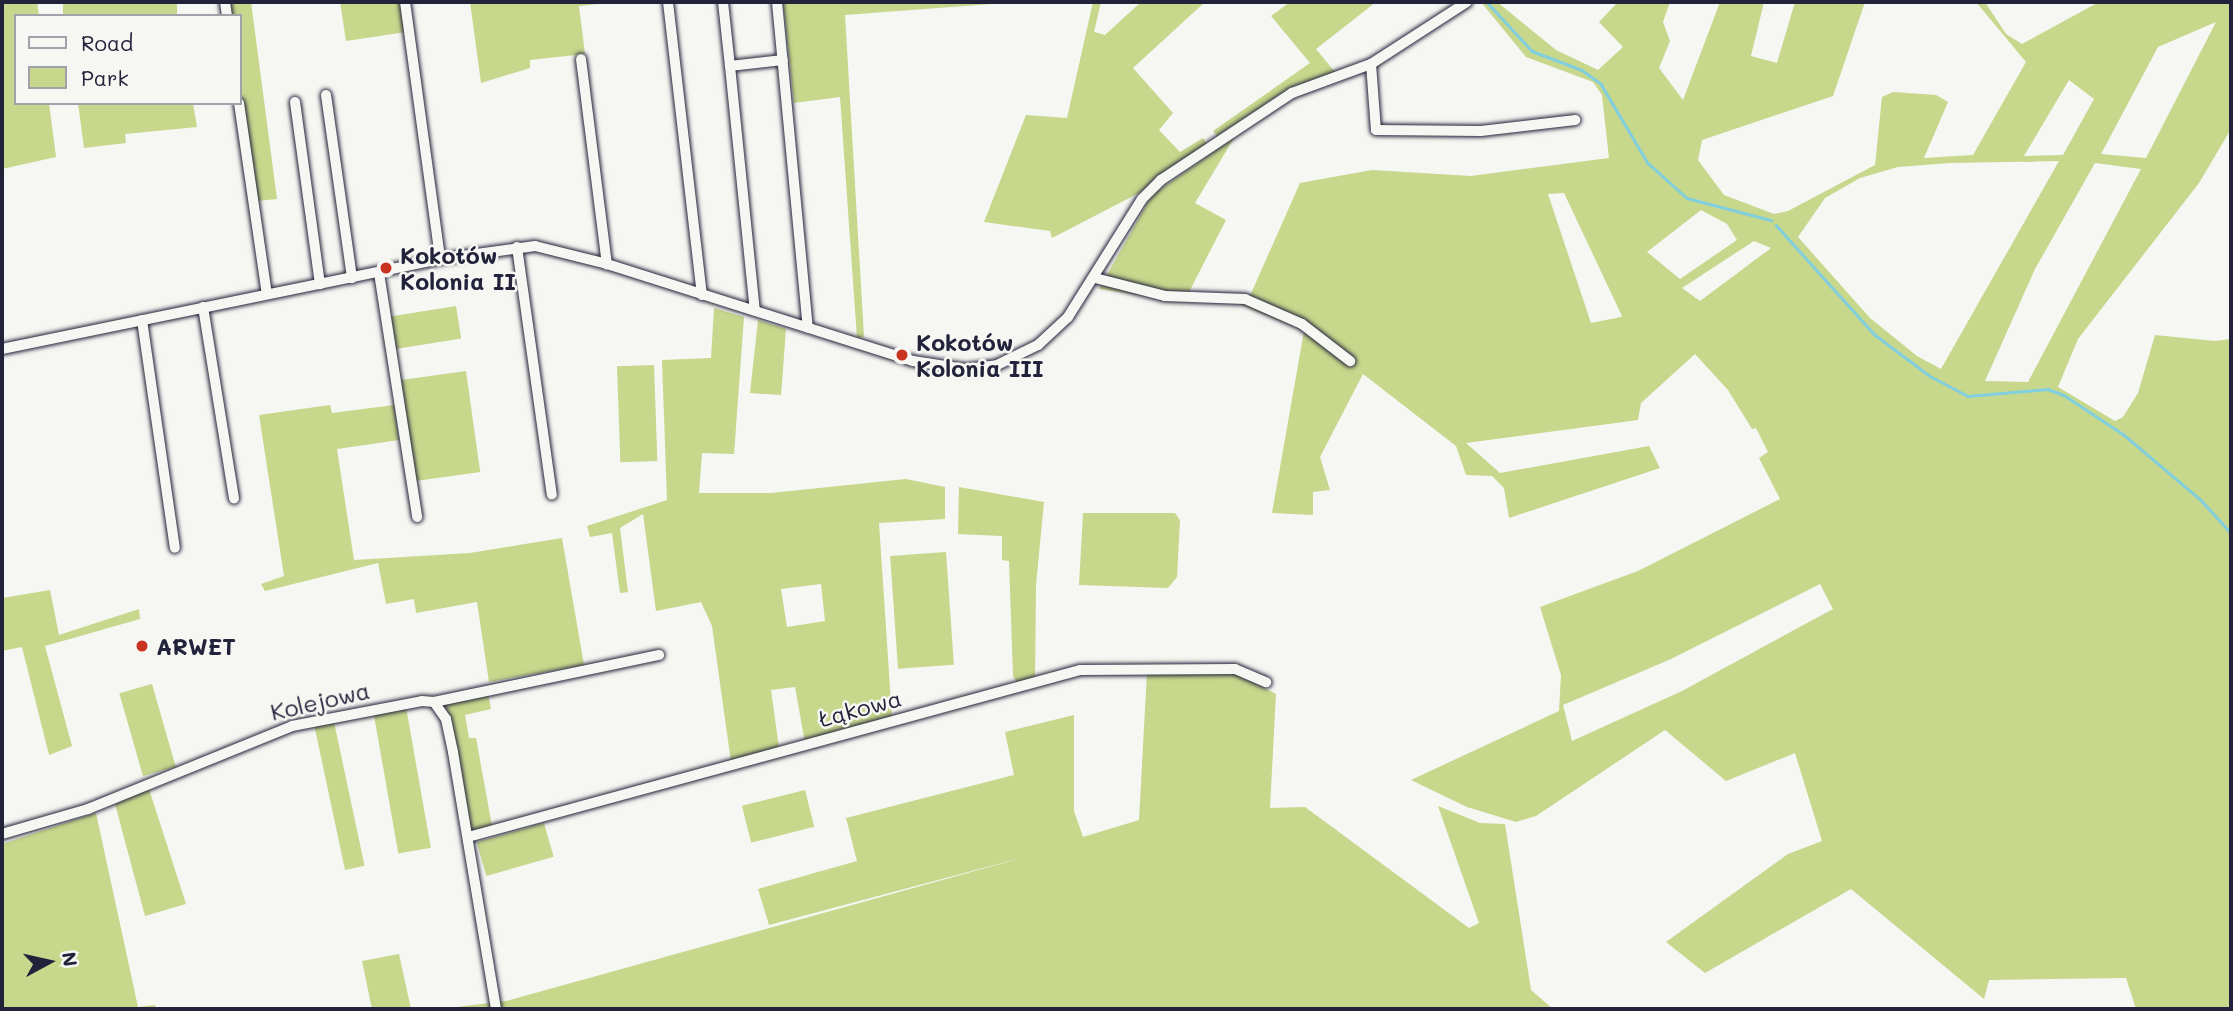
<!DOCTYPE html>
<html>
<head>
<meta charset="utf-8">
<style>
	body { margin:0 }
	#map { position:relative; width:2233px; height:1011px; overflow:hidden; background:#f6f6f2; font-family:Mali,sans-serif }
	div>[style] { position:absolute }
	.green>* { inset:0; background:#c7d78c; transform-origin:0 0 }
	.stream>* { height:2.5px; margin:-1.25px; padding:0 1.25px; transform-origin:1.25px; border-radius:1.25px; background:#81cfde }
	.roads { filter:drop-shadow(0 0 2px #22223b) drop-shadow(0 0 2px #22223b) }
	.minor>* { height:10px; margin:-5px; padding:0 5px; transform-origin:5px; border-radius:5px; background:#f6f6f2 }
	.dots>* { width:19px; height:19px; translate:-50% -50%; box-sizing:border-box; border:4px solid #f6f6f2; border-radius:50% }
	span { translate:-50% -50%; white-space:nowrap; text-align:center; line-height:1.15; -webkit-text-stroke:5px #f6f6f2; paint-order:stroke }
	.poi-label { font-size:23px; color:#22223b; font-weight:700 }
	.left { translate:0 -50%; text-align:left }
	.street-label { font-size:23px; color:#22223b }
	.frame { position:absolute; inset:0; border:4px solid #22223b; pointer-events:none }
	.legend { position:absolute; left:14px; top:14px; width:228px; height:91px; box-sizing:border-box; background:#f6f6f2; border:2px solid #a1a1a9; margin:0; padding:9px 12px; list-style:none; font-size:21px; color:#22223b }
	.legend li { display:flex; align-items:center; gap:14px; height:35px }
	.legend b { width:35px; border:2px solid #a1a1a9 }
	.north { position:absolute; left:14px; top:927px; width:70px; height:70px; -webkit-text-stroke:5px #f6f6f2; paint-order:stroke; rotate:82deg; font-size:19px; font-weight:700; line-height:28px; text-align:center; color:#22223b }
	.north::after { content:''; display:block; margin:auto; width:24px; height:32px; background:#22223b; clip-path:polygon(50% 0,100% 100%,50% 72%,0 100%) }
</style>
</head>
<body>
<div id="map">
	<div class="green">
		<div style="clip-path:polygon(2px 2px,37px 2px,39px 16px,16px 16px,16px 103px,49px 103px,56px 157px,2px 169px)"></div>
		<div style="left:63px;top:2px;width:114px;height:14px"></div>
		<div style="clip-path:polygon(227px 2px,251px 2px,277px 199px,257px 201px,240px 88px,240px 16px,229px 16px)"></div>
		<div style="clip-path:polygon(340px 2px,401px 2px,406px 32px,346px 41px)"></div>
		<div style="clip-path:polygon(470px 2px,617px 2px,579px 6px,585px 54px,530px 60px,530px 68px,481px 83px)"></div>
		<div style="clip-path:polygon(783px 2px,1018px 2px,845px 15px,864px 337px,857px 338px,840px 97px,794px 103px)"></div>
		<div style="clip-path:polygon(1093px 2px,1101px 2px,1094px 32px,1105px 35px,1141px 2px,1205px 2px,1133px 68px,1173px 113px,1159px 130px,1180px 152px,1203px 138px,1207px 144px,1139px 193px,1052px 238px,1050px 231px,984px 222px,1026px 115px,1067px 118px)"></div>
		<div style="clip-path:polygon(1290px 2px,1376px 2px,1316px 49px,1335px 72px,1289px 88px,1217px 136px,1213px 131px,1310px 63px,1271px 16px)"></div>
		<div style="clip-path:polygon(evenodd,1481px 2px,1497px 2px,1556px 50px,1598px 70px,1623px 47px,1599px 22px,1618px 2px,1670px 2px,1663px 22px,1670px 41px,1659px 68px,1683px 100px,1720px 2px,1764px 2px,1751px 56px,1777px 63px,1795px 2px,1865px 2px,1833px 96px,1702px 140px,1698px 160px,1724px 195px,1774px 214px,1788px 211px,1875px 165px,1882px 97px,1893px 92px,1936px 95px,1948px 102px,1924px 158px,1973px 155px,2026px 62px,1976px 2px,1985px 2px,2006px 34px,2022px 44px,2099px 2px,2231px 2px,2231px 129px,2199px 183px,2078px 339px,2058px 387px,2115px 421px,2123px 417px,2138px 393px,2155px 335px,2215px 341px,2231px 339px,2231px 1009px,2136px 1009px,2126px 978px,1989px 980px,1984px 999px,1851px 889px,1705px 973px,1666px 942px,1788px 854px,1822px 841px,1795px 753px,1726px 781px,1665px 730px,1536px 816px,1516px 822px,1467px 807px,1411px 780px,1559px 711px,1561px 675px,1540px 607px,1638px 571px,1780px 499px,1759px 458px,1768px 452px,1756px 428px,1752px 429px,1728px 390px,1695px 354px,1641px 403px,1638px 420px,1466px 443px,1500px 473px,1649px 446px,1660px 468px,1509px 518px,1504px 488px,1492px 476px,1466px 475px,1456px 446px,1363px 374px,1320px 457px,1330px 490px,1313px 492px,1313px 515px,1272px 513px,1304px 331px,1234px 302px,1177px 301px,1099px 289px,1152px 195px,1234px 138px,1195px 203px,1226px 220px,1188px 294px,1249px 298px,1300px 183px,1372px 170px,1471px 176px,1609px 158px,1602px 95px,1593px 82px,1526px 57px,1481px 2px,2216px 22px,2146px 158px,2101px 154px,2158px 47px,2216px 22px,1481px 2px,2069px 80px,2094px 99px,2063px 155px,2024px 156px,2069px 80px,1481px 2px,2059px 161px,1941px 369px,1917px 356px,1870px 318px,1798px 237px,1825px 198px,1860px 178px,1898px 167px,1950px 163px,2059px 161px,1481px 2px,2095px 163px,2141px 169px,2028px 382px,1985px 381px,2035px 269px,2095px 163px,1481px 2px,1564px 193px,1622px 316px,1621px 317px,1591px 323px,1548px 194px,1564px 193px,1481px 2px,1701px 210px,1727px 224px,1737px 240px,1680px 279px,1647px 252px,1701px 210px,1481px 2px,1754px 241px,1771px 248px,1700px 301px,1682px 288px,1754px 241px,1481px 2px,1820px 584px,1833px 609px,1682px 691px,1572px 741px,1563px 705px,1671px 659px,1820px 584px)"></div>
		<div style="clip-path:polygon(78px 103px,193px 103px,197px 127px,125px 134px,126px 143px,84px 148px)"></div>
		<div style="left:456px;top:306px;width:33px;height:68px;rotate:81deg"></div>
		<div style="clip-path:polygon(evenodd,714px 308px,744px 317px,734px 454px,702px 453px,699px 493px,771px 493px,906px 479px,945px 487px,945px 519px,879px 523px,892px 718px,805px 743px,795px 687px,771px 690px,779px 748px,731px 762px,712px 626px,701px 602px,656px 611px,643px 514px,620px 528px,628px 592px,620px 593px,612px 533px,590px 537px,587px 526px,667px 500px,662px 360px,711px 358px,714px 308px,821px 584px,825px 621px,787px 627px,781px 589px,821px 584px)"></div>
		<div style="clip-path:polygon(758px 320px,786px 329px,781px 395px,750px 393px)"></div>
		<div style="left:654px;top:365px;width:96px;height:37px;rotate:88deg"></div>
		<div style="left:466px;top:371px;width:102px;height:67px;rotate:82deg"></div>
		<div style="clip-path:polygon(330px 405px,332px 413px,394px 405px,399px 440px,337px 449px,354px 560px,470px 553px,562px 538px,584px 665px,489px 682px,477px 602px,416px 613px,414px 599px,386px 604px,378px 563px,265px 591px,261px 584px,284px 576px,259px 415px)"></div>
		<div style="clip-path:polygon(959px 487px,1044px 502px,1036px 585px,1035px 679px,1018px 684px,1013px 676px,1009px 561px,1002px 560px,1002px 536px,958px 534px)"></div>
		<div style="clip-path:polygon(1083px 513px,1175px 513px,1180px 520px,1177px 577px,1168px 588px,1079px 585px)"></div>
		<div style="left:946px;top:552px;width:113px;height:56px;rotate:86deg"></div>
		<div style="clip-path:polygon(50px 590px,59px 635px,139px 609px,140px 619px,45px 646px,72px 746px,49px 755px,22px 647px,2px 651px,2px 598px)"></div>
		<div style="clip-path:polygon(1147px 672px,1238px 674px,1276px 694px,1270px 808px,1305px 807px,1469px 928px,1479px 923px,1438px 806px,1480px 823px,1505px 824px,1531px 990px,1553px 1009px,440px 1009px,506px 1001px,1025px 857px,769px 925px,758px 889px,857px 861px,846px 818px,1014px 775px,1005px 732px,1074px 715px,1074px 811px,1083px 837px,1139px 820px)"></div>
		<div style="left:152px;top:684px;width:86px;height:34px;rotate:74deg"></div>
		<div style="clip-path:polygon(488px 694px,491px 709px,465px 715px,469px 738px,476px 738px,492px 826px,475px 831px,470px 827px,450px 717px,443px 702px)"></div>
		<div style="left:406px;top:707px;width:143px;height:33px;rotate:80deg"></div>
		<div style="left:334px;top:722px;width:147px;height:20px;rotate:78deg"></div>
		<div style="clip-path:polygon(149px 789px,186px 904px,145px 916px,115px 804px)"></div>
		<div style="left:805px;top:790px;width:38px;height:65px;rotate:76deg"></div>
		<div style="clip-path:polygon(96px 813px,138px 1007px,155px 1005px,156px 1009px,2px 1009px,2px 844px)"></div>
		<div style="left:544px;top:823px;width:35px;height:70px;rotate:74deg"></div>
		<div style="clip-path:polygon(399px 954px,411px 1009px,372px 1009px,362px 961px)"></div>
	</div>
	<div class="stream">
		<div style="left:1487px;top:2px;width:67px;rotate:47.4deg"></div>
		<div style="left:1532px;top:51px;width:53px;rotate:20.8deg"></div>
		<div style="left:1582px;top:70px;width:24px;rotate:36deg"></div>
		<div style="left:1601px;top:84px;width:92px;rotate:59.3deg"></div>
		<div style="left:1648px;top:163px;width:52px;rotate:41.9deg"></div>
		<div style="left:1687px;top:198px;width:87px;rotate:14.7deg"></div>
		<div style="left:1776px;top:225px;width:147px;rotate:48deg"></div>
		<div style="left:1874px;top:334px;width:70px;rotate:36.9deg"></div>
		<div style="left:1930px;top:376px;width:43px;rotate:27.8deg"></div>
		<div style="left:1968px;top:396px;width:80px;rotate:-5deg"></div>
		<div style="left:2048px;top:389px;width:17px;rotate:21deg"></div>
		<div style="left:2064px;top:395px;width:71px;rotate:33.5deg"></div>
		<div style="left:2123px;top:434px;width:102px;rotate:40.2deg"></div>
		<div style="left:2201px;top:500px;width:45px;rotate:47.7deg"></div>
		<div style="left:2230px;top:1009px;width:10px;rotate:-84deg"></div>
	</div>
	<div class="roads">
		<div class="minor">
			<div style="left:225px;top:2px;width:14px;rotate:82deg"></div>
			<div style="left:405px;top:2px;width:259px;rotate:82.2deg"></div>
			<div style="left:668px;top:2px;width:295px;rotate:83.4deg"></div>
			<div style="left:723px;top:2px;width:64px;rotate:83.8deg"></div>
			<div style="left:730px;top:66px;width:53px;rotate:-6.5deg"></div>
			<div style="left:777px;top:2px;width:327px;rotate:84.6deg"></div>
			<div style="left:581px;top:59px;width:207px;rotate:82.8deg"></div>
			<div style="left:1371px;top:64px;width:66px;rotate:85.7deg"></div>
			<div style="left:1376px;top:130px;width:105px;rotate:0.5deg"></div>
			<div style="left:1481px;top:131px;width:95px;rotate:-6.7deg"></div>
			<div style="left:730px;top:66px;width:246px;rotate:84.2deg"></div>
			<div style="left:326px;top:95px;width:185px;rotate:81.9deg"></div>
			<div style="left:295px;top:102px;width:184px;rotate:82.2deg"></div>
			<div style="left:239px;top:103px;width:193px;rotate:81.7deg"></div>
			<div style="left:517px;top:247px;width:250px;rotate:82deg"></div>
			<div style="left:379px;top:273px;width:247px;rotate:81.1deg"></div>
			<div style="left:1095px;top:278px;width:72px;rotate:14.4deg"></div>
			<div style="left:1165px;top:296px;width:80px;rotate:2.1deg"></div>
			<div style="left:1245px;top:299px;width:62px;rotate:23.7deg"></div>
			<div style="left:1302px;top:324px;width:61px;rotate:37.6deg"></div>
			<div style="left:203px;top:307px;width:194px;rotate:80.8deg"></div>
			<div style="left:142px;top:320px;width:230px;rotate:81.8deg"></div>
			<div style="left:2px;top:349px;width:447px;rotate:-11.6deg"></div>
			<div style="left:440px;top:259px;width:96px;rotate:-7.8deg"></div>
			<div style="left:535px;top:246px;width:74px;rotate:14deg"></div>
			<div style="left:607px;top:264px;width:321px;rotate:17.6deg"></div>
			<div style="left:913px;top:361px;width:54px;rotate:8.6deg"></div>
			<div style="left:966px;top:369px;width:31px;rotate:-7deg"></div>
			<div style="left:997px;top:365px;width:46px;rotate:-26deg"></div>
			<div style="left:1038px;top:345px;width:41px;rotate:-43deg"></div>
			<div style="left:1068px;top:317px;width:139px;rotate:-57.9deg"></div>
			<div style="left:1142px;top:199px;width:27px;rotate:-45deg"></div>
			<div style="left:1161px;top:180px;width:157px;rotate:-33.6deg"></div>
			<div style="left:1292px;top:93px;width:84px;rotate:-20.2deg"></div>
			<div style="left:1371px;top:64px;width:114px;rotate:-32.9deg"></div>
			<div style="left:434px;top:702px;width:21px;rotate:55deg"></div>
			<div style="left:446px;top:719px;width:34px;rotate:78deg"></div>
			<div style="left:453px;top:752px;width:261px;rotate:80.5deg"></div>
			<div style="left:2px;top:834px;width:90px;rotate:-16.2deg"></div>
			<div style="left:88px;top:809px;width:220px;rotate:-22.1deg"></div>
			<div style="left:292px;top:726px;width:132px;rotate:-10.9deg"></div>
			<div style="left:422px;top:701px;width:12px;rotate:5deg"></div>
			<div style="left:434px;top:702px;width:230px;rotate:-11.8deg"></div>
			<div style="left:468px;top:837px;width:634px;rotate:-15.26deg"></div>
			<div style="left:1080px;top:670px;width:155px;rotate:-0.4deg"></div>
			<div style="left:1235px;top:669px;width:34px;rotate:23deg"></div>
		</div>
	</div>
	<div class="dots">
		<div style="left:386px;top:268px;background:#c8321e"></div>
		<div style="left:902px;top:355px;background:#c8321e"></div>
		<div style="left:142px;top:646px;background:#c8321e"></div>
	</div>
	<div class="poi-label">
		<span class="left" style="left:400px;top:268px">Kokotów<br>Kolonia II</span>
		<span class="left" style="left:916px;top:355px">Kokotów<br>Kolonia III</span>
		<span class="left" style="left:156px;top:646px">ARWET</span>
	</div>
	<div class="street-label">
		<span style="left:320px;top:701px;rotate:-13deg">Kolejowa</span>
		<span style="left:860px;top:708px;rotate:-15deg">Łąkowa</span>
	</div>
	<div class="frame"></div>
	<ul class="legend">
	<li><b style="height:9px;background:#f6f6f2"></b>Road</li>
	<li><b style="height:19px;background:#c7d78c"></b>Park</li>
	</ul>
	<div class="north">N</div>
</div>
</body>
</html>
